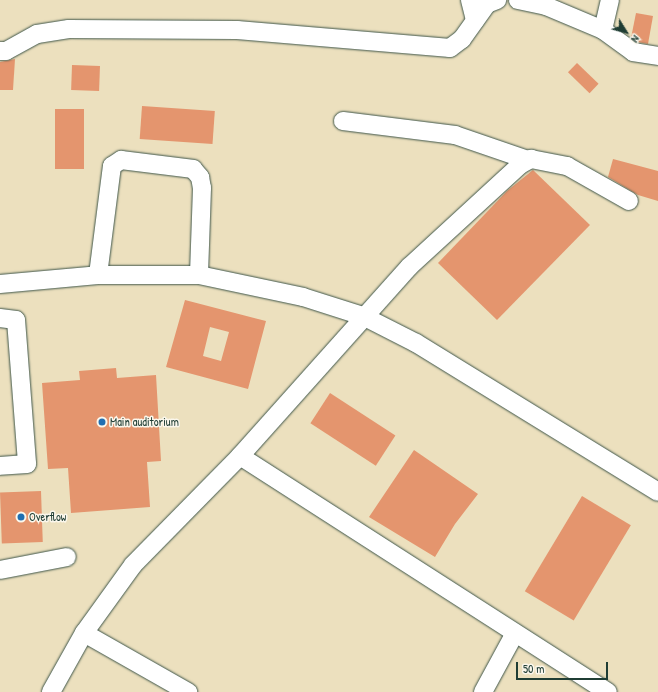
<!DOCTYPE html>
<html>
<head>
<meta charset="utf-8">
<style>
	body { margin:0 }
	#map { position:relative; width:658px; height:692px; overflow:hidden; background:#ece0be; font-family:"Patrick Hand",sans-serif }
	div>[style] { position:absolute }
	.building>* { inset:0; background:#e4956e; transform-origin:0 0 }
	.roads { filter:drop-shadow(0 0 1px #3e5549) drop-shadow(0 0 1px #3e5549) }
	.minor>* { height:18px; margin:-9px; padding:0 9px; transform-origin:9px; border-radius:9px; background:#fff }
	.dots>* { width:11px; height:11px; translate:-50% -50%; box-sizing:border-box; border:2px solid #fbf7ec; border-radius:50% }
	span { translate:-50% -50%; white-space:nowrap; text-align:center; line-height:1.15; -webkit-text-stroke:3px #fbf7ec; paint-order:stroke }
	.poi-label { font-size:12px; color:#1f3d34 }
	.left { translate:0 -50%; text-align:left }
	.north { position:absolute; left:606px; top:12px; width:40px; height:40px; -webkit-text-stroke:3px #fbf7ec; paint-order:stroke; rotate:127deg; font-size:11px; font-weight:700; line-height:16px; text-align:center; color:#1f3d34 }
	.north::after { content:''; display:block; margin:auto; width:14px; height:18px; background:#1f3d34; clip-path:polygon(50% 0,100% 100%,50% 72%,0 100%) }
	.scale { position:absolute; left:516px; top:662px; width:92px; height:18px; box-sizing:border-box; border:2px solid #1f3d34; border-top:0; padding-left:5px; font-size:12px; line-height:14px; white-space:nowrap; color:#1f3d34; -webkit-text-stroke:3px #fbf7ec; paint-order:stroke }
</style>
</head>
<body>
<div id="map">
	<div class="building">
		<div style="clip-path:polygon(636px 13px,653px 16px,648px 44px,637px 42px,631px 38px)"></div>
		<div style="clip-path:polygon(15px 59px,13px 90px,0 90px,0 62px)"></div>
		<div style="left:577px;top:63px;width:30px;height:13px;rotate:44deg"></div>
		<div style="left:72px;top:65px;width:28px;height:25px;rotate:2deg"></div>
		<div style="left:142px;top:106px;width:73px;height:33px;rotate:4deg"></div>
		<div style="left:55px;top:109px;width:29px;height:60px"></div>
		<div style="clip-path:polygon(613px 159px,658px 171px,658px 201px,638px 195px,608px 177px)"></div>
		<div style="clip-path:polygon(533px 170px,590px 225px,497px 320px,438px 263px,507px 191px)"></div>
		<div style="clip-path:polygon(evenodd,185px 300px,266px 321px,248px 389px,166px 367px,185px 300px,210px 327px,229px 332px,221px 361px,203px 356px,210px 327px)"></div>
		<div style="clip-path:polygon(116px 368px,117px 378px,156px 375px,161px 461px,147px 462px,150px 507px,71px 513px,68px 468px,48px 469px,42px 383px,80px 380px,79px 371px)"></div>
		<div style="left:330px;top:393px;width:78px;height:36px;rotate:33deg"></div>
		<div style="clip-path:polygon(414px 450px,478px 494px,455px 524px,435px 557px,369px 517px)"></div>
		<div style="left:41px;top:491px;width:51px;height:41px;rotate:88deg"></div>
		<div style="left:582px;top:496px;width:57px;height:111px;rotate:31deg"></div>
	</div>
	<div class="roads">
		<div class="minor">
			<div style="left:470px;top:0;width:21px;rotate:76deg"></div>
			<div style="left:518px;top:0;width:29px;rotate:12deg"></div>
			<div style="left:546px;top:6px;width:62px;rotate:22.8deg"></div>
			<div style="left:603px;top:30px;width:37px;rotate:36deg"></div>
			<div style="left:633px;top:52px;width:25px;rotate:9deg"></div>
			<div style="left:603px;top:30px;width:31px;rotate:-77deg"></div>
			<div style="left:0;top:51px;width:6px"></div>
			<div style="left:6px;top:51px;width:35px;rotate:-29deg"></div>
			<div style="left:37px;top:34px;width:32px;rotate:-9deg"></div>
			<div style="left:69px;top:29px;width:168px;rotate:0.3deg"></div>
			<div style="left:237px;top:30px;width:214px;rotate:4.8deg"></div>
			<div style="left:450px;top:48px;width:15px;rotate:-37deg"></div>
			<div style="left:462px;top:39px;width:43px;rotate:-54.5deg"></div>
			<div style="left:487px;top:4px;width:11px;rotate:-22deg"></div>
			<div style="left:343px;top:121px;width:113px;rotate:7.1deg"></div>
			<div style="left:455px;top:135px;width:77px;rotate:18.9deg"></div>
			<div style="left:98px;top:275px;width:110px;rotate:-82.7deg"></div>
			<div style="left:112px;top:166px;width:11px;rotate:-34deg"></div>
			<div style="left:121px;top:160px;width:73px;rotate:7.1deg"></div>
			<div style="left:193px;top:169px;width:11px;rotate:49deg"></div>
			<div style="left:200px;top:177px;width:11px;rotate:80deg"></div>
			<div style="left:202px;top:188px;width:87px;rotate:92deg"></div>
			<div style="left:0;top:284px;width:98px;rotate:-5.2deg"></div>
			<div style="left:98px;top:275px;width:101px"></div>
			<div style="left:199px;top:275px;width:106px;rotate:11.9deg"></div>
			<div style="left:303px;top:297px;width:63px;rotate:17.6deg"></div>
			<div style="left:363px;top:316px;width:59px;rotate:27deg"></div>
			<div style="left:416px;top:343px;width:284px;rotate:31.6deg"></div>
			<div style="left:0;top:318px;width:16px;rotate:7deg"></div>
			<div style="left:16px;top:320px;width:144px;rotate:85.6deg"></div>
			<div style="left:27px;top:464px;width:27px;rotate:176deg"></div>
			<div style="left:240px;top:456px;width:437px;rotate:32.7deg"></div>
			<div style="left:0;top:570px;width:68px;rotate:-11deg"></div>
			<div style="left:84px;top:633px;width:120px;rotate:29.6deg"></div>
			<div style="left:51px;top:692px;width:68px;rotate:-60.8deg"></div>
			<div style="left:84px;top:633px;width:84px;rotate:-54.2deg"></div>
			<div style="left:133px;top:565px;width:153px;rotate:-45.5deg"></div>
			<div style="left:240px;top:456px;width:254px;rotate:-48.2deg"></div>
			<div style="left:409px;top:267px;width:151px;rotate:-42.6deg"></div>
			<div style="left:520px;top:165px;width:13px;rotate:-29deg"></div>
			<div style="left:531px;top:159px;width:37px;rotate:11deg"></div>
			<div style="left:567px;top:166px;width:71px;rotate:29.4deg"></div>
			<div style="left:483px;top:692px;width:67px;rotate:-61.5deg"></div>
		</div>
	</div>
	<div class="dots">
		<div style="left:102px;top:422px;background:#1f6fb2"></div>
		<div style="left:21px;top:517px;background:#1f6fb2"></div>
	</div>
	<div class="poi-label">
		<span class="left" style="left:110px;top:422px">Main auditorium</span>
		<span class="left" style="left:29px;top:517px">Overflow</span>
	</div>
	<div class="north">N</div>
	<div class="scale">50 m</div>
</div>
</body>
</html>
